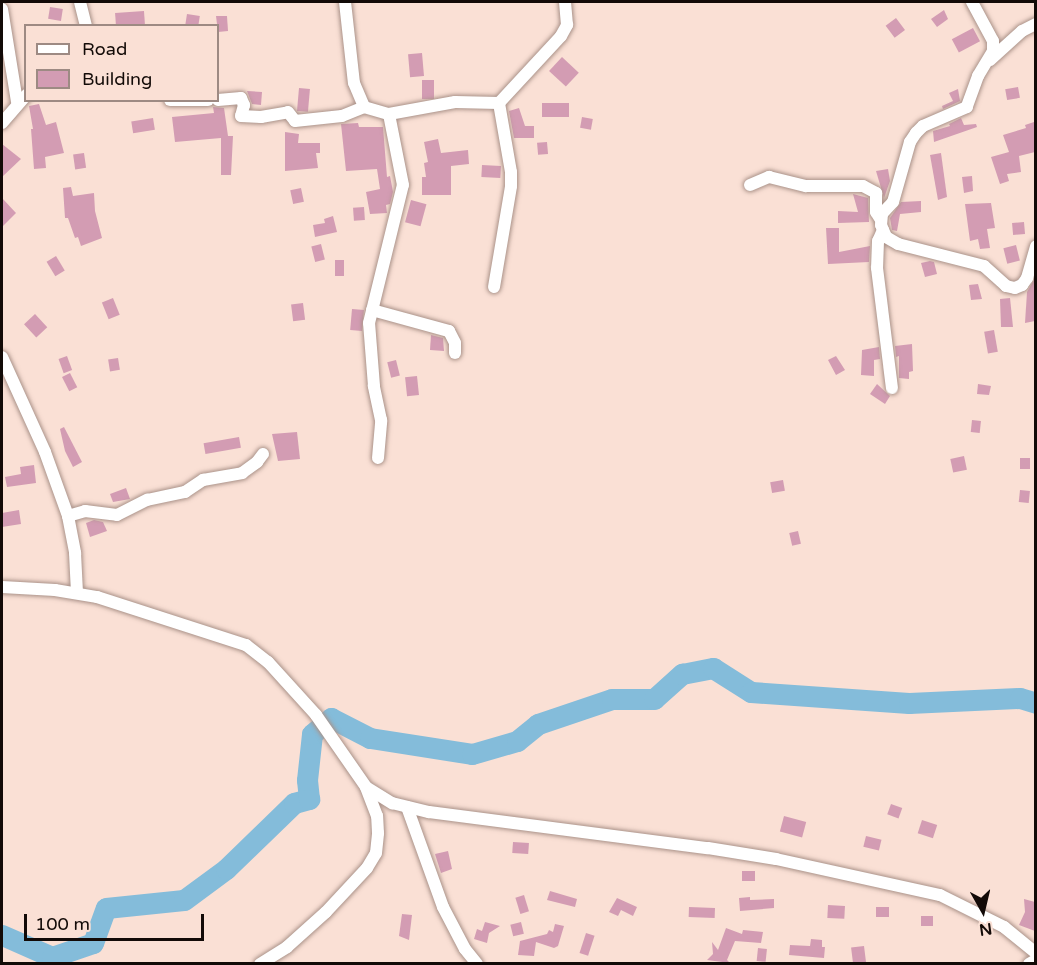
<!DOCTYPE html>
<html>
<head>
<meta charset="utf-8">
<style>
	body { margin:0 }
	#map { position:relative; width:1037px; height:965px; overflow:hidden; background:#fae0d5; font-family:"Varela Round",sans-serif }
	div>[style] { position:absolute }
	.river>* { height:21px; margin:-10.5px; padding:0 10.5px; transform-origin:10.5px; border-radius:10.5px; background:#84bcda }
	.building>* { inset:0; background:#d39cb3; transform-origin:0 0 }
	.roads { filter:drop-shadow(0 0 2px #aa9289) drop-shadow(0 0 2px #aa9289) }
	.minor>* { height:12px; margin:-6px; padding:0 6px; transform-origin:6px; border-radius:6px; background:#fff }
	span { translate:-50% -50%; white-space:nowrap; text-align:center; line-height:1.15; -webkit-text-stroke:4.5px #fae0d5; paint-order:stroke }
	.frame { position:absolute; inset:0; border:3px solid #120a07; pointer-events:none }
	.legend { position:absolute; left:24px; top:24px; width:195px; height:78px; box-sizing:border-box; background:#fae0d5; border:2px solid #9d8a83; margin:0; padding:8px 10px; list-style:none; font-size:18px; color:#120a07 }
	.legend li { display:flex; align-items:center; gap:12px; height:30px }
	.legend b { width:30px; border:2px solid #9d8a83 }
	.north { position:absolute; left:953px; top:881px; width:60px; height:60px; -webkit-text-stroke:4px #fae0d5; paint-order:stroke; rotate:172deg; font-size:16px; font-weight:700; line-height:24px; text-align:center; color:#120a07 }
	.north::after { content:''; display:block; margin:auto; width:21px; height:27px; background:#120a07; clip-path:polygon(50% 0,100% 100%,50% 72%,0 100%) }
	.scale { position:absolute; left:24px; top:914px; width:180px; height:27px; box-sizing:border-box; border:3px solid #120a07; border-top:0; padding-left:8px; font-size:18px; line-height:21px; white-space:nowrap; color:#120a07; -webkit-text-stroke:4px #fae0d5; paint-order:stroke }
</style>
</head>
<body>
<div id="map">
	<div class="river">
		<div style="left:2px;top:935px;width:55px;rotate:23.7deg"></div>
		<div style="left:52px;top:957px;width:43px;rotate:-18.9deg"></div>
		<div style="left:93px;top:943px;width:37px;rotate:-70deg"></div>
		<div style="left:106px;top:908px;width:78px;rotate:-5.9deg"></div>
		<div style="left:184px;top:900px;width:52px;rotate:-36.4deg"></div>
		<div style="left:226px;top:869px;width:95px;rotate:-44.1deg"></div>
		<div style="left:294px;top:803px;width:16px;rotate:-15deg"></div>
		<div style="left:309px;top:799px;width:19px;rotate:-96deg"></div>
		<div style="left:307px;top:780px;width:46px;rotate:-83.8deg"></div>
		<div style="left:312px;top:734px;width:25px;rotate:-40deg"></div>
		<div style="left:331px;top:718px;width:44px;rotate:27.1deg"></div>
		<div style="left:370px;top:738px;width:103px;rotate:8.9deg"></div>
		<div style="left:472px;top:754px;width:47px;rotate:-16.1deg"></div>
		<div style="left:517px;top:741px;width:27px;rotate:-39deg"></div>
		<div style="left:538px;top:724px;width:78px;rotate:-18.7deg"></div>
		<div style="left:612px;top:699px;width:42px"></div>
		<div style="left:654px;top:699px;width:38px;rotate:-42deg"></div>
		<div style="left:682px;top:674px;width:32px;rotate:-11deg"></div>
		<div style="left:713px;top:668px;width:45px;rotate:32.3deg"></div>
		<div style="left:751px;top:692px;width:158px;rotate:4deg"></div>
		<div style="left:909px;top:703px;width:111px;rotate:-2.6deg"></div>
		<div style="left:1020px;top:698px;width:17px;rotate:17deg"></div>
	</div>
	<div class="building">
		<div style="left:50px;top:7px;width:13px;height:12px;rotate:9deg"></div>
		<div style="clip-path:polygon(944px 10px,948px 19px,937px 27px,931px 19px)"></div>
		<div style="left:144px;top:11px;width:15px;height:29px;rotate:86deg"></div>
		<div style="left:187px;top:14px;width:13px;height:10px;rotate:9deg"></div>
		<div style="clip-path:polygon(216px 16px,227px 16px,228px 31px,218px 32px)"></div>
		<div style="left:896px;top:18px;width:15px;height:13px;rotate:53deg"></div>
		<div style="left:973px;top:28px;width:15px;height:24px;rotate:62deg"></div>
		<div style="left:422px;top:53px;width:23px;height:14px;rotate:85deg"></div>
		<div style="left:562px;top:57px;width:23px;height:19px;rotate:43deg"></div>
		<div style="left:422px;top:80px;width:12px;height:19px"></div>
		<div style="left:1018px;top:87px;width:11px;height:13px;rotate:80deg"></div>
		<div style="left:299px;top:88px;width:11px;height:23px;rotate:5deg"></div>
		<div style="clip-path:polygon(958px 89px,960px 101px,943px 109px,942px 106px,953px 101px,949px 93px)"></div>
		<div style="clip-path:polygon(247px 91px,262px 92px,261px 105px,252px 104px)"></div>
		<div style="left:569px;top:103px;width:14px;height:27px;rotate:90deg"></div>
		<div style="clip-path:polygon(39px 104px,46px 125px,56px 122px,64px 153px,45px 157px,46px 168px,34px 169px,31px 129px,33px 129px,29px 106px)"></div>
		<div style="clip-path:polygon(213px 107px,224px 108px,228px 136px,233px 136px,231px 175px,221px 175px,221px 138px,175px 142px,172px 117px,214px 113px)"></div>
		<div style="clip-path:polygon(519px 108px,525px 126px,534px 126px,534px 138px,514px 138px,509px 111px)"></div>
		<div style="left:582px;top:117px;width:11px;height:11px;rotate:10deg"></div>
		<div style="left:153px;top:118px;width:12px;height:22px;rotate:81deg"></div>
		<div style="clip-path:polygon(961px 118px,964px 125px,976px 124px,977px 127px,934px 142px,933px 131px,950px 126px,949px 124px)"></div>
		<div style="clip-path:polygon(1034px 122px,1035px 152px,1019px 156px,1021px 172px,1007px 174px,1009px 181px,1000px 184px,991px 157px,1009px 152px,1003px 135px,1026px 128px,1025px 125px)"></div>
		<div style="clip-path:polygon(358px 123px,359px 127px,383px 127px,387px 177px,390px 176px,393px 192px,390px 204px,386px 205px,387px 213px,370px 214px,366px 192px,380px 189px,377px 169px,346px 171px,341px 124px)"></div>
		<div style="clip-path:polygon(285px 132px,299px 134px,298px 143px,320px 143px,320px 153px,316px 153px,318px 168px,285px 171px)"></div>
		<div style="clip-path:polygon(438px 139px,441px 153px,468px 150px,469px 164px,451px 166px,451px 195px,422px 195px,422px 177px,426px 177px,424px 163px,428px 162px,424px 142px)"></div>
		<div style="left:547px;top:142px;width:12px;height:10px;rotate:85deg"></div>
		<div style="clip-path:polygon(2px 144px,21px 159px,2px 177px)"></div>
		<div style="left:84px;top:153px;width:15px;height:11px;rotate:82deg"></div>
		<div style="clip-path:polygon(941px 153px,947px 197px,938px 200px,930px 155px)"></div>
		<div style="left:482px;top:165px;width:19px;height:12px;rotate:3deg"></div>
		<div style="clip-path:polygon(888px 169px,890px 181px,884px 198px,876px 171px)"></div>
		<div style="clip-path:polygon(972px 176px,973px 191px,964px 193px,962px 177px)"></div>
		<div style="clip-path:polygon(71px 187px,73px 196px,94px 193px,95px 211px,102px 238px,81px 246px,78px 237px,75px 238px,68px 218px,65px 218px,63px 188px)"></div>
		<div style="left:301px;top:188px;width:14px;height:11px;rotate:78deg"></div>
		<div style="clip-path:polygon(853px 194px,868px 198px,869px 222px,838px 223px,838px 211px,858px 212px)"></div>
		<div style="clip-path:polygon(2px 198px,16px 213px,2px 227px)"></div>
		<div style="left:411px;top:200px;width:16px;height:23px;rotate:15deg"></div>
		<div style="clip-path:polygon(921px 201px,921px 212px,900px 214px,897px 231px,892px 230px,890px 218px,901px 202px)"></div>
		<div style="clip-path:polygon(991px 203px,995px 228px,987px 229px,990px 248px,980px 249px,978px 239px,970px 241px,965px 204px)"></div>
		<div style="left:364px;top:207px;width:13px;height:11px;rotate:86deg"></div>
		<div style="clip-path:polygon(333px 216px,337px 232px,315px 237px,313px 225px,325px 223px,324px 219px)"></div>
		<div style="left:1024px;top:222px;width:12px;height:12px;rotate:85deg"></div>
		<div style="clip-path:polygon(826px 228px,839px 228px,839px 252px,870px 246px,869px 262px,828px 264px)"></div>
		<div style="left:321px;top:244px;width:16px;height:10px;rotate:76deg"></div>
		<div style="left:1016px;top:245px;width:16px;height:13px;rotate:76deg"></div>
		<div style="left:56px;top:256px;width:17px;height:11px;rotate:59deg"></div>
		<div style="left:335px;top:260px;width:9px;height:16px"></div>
		<div style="clip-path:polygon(930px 261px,934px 262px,937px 274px,925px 277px,921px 263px)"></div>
		<div style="clip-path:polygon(1035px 278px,1035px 321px,1025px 323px,1027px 292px)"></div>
		<div style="clip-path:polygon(978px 284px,982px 299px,971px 300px,969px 285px)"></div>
		<div style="left:113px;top:298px;width:18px;height:12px;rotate:68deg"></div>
		<div style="clip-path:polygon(1010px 298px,1013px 327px,1001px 327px,1000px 299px)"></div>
		<div style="left:303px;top:303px;width:17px;height:12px;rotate:83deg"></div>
		<div style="left:352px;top:309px;width:12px;height:21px;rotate:5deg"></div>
		<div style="left:35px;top:314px;width:18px;height:15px;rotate:47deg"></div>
		<div style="left:994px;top:330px;width:22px;height:10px;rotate:80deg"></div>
		<div style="clip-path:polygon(431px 335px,443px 338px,444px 351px,430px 350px)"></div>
		<div style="clip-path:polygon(912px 344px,913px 371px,909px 372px,909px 379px,899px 378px,899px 356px,896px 357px,895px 346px)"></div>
		<div style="clip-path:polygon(879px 347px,880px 359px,874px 360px,874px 376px,861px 375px,862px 350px)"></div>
		<div style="left:67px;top:356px;width:15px;height:9px;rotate:70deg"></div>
		<div style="clip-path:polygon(836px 356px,845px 370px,836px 375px,828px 360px)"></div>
		<div style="left:118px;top:358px;width:12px;height:10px;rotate:81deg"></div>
		<div style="left:396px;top:360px;width:16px;height:9px;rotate:76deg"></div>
		<div style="left:70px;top:373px;width:16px;height:9px;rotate:63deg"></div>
		<div style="left:417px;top:376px;width:19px;height:12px;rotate:84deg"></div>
		<div style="clip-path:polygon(877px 384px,890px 396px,885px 404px,870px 394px)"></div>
		<div style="clip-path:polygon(978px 384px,991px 386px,989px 395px,977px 394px)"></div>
		<div style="left:972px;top:420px;width:9px;height:12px;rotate:6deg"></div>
		<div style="clip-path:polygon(64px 427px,82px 462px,73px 467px,65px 451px,60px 429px)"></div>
		<div style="clip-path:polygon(297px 432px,300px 459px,278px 461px,272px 434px)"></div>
		<div style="left:239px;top:437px;width:11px;height:36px;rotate:80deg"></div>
		<div style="left:964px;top:456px;width:14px;height:14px;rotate:78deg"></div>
		<div style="left:1020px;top:458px;width:10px;height:11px"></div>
		<div style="clip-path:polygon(34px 465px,36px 483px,7px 487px,5px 477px,21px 474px,20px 467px)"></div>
		<div style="left:783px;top:480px;width:11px;height:13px;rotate:80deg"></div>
		<div style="clip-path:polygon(126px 488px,130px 499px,113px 502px,110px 494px)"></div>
		<div style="left:1020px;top:490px;width:10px;height:12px;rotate:6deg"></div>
		<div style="clip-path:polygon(19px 510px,21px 524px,2px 527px,2px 513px)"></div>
		<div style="clip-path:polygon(94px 520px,103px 522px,107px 531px,90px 537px,86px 523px)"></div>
		<div style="left:798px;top:531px;width:13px;height:9px;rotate:77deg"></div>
		<div style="left:891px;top:804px;width:12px;height:11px;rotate:20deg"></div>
		<div style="left:784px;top:816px;width:23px;height:16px;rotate:15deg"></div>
		<div style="left:922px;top:820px;width:16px;height:14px;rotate:18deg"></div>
		<div style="left:866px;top:836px;width:16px;height:11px;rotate:14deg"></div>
		<div style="left:513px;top:842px;width:16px;height:11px;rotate:4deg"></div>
		<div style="clip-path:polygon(448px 851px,452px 869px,441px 873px,435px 854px)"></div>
		<div style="left:742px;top:871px;width:13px;height:10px"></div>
		<div style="clip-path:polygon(550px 891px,577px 899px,575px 907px,547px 900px)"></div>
		<div style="left:524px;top:895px;width:17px;height:9px;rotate:73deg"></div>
		<div style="clip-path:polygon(750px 897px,750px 900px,774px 899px,774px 908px,740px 911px,739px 898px)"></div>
		<div style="clip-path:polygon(617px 898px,637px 907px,633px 916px,621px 910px,618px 916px,609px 912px)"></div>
		<div style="clip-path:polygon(1024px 899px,1035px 902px,1035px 931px,1019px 925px,1025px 912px)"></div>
		<div style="left:828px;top:905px;width:17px;height:13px;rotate:3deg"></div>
		<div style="left:689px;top:907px;width:26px;height:10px;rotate:2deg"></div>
		<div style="left:876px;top:907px;width:13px;height:10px"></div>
		<div style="clip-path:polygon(402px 914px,412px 915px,409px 940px,399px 936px)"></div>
		<div style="left:921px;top:916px;width:12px;height:10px"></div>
		<div style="clip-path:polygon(485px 922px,500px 926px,489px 933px,487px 943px,474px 939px,477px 929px,482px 931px)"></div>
		<div style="left:521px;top:922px;width:12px;height:11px;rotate:76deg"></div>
		<div style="clip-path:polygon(555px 924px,564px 926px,558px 946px,554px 948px,536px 942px,534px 956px,518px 955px,520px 941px,547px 934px,549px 930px,553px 932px)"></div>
		<div style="clip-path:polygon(726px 928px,742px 934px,743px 930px,763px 932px,761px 943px,735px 941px,727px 960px,730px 963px,707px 960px,713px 954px,712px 942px,718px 950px)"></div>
		<div style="left:586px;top:933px;width:9px;height:21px;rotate:18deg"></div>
		<div style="clip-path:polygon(811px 939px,822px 940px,822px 947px,825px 947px,824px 958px,789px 955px,790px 945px,810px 946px)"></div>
		<div style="left:864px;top:946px;width:17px;height:13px;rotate:83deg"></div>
		<div style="left:758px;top:948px;width:9px;height:13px;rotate:6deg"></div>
	</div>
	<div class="roads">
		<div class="minor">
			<div style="left:80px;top:2px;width:25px;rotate:76deg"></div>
			<div style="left:345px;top:2px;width:81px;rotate:83.7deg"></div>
			<div style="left:354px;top:83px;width:26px;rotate:67deg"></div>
			<div style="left:972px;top:2px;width:44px;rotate:61.7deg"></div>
			<div style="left:993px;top:41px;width:10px;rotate:90deg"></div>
			<div style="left:993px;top:51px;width:29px;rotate:121deg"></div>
			<div style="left:978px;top:76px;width:33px;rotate:110deg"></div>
			<div style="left:967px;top:107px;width:48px;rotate:156.6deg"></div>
			<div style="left:923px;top:126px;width:10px;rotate:135deg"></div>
			<div style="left:916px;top:133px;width:11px;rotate:124deg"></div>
			<div style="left:910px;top:142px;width:62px;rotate:105.8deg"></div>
			<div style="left:893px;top:202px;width:16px;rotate:133deg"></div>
			<div style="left:882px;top:214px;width:11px;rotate:95deg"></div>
			<div style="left:881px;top:225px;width:13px;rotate:67deg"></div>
			<div style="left:886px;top:237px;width:14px;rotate:30deg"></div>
			<div style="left:898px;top:244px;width:89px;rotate:14.3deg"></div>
			<div style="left:984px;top:266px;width:30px;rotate:42deg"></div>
			<div style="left:1006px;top:286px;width:9px;rotate:13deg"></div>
			<div style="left:1015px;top:288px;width:8px;rotate:-23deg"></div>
			<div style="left:1022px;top:285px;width:9px;rotate:-54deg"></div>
			<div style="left:1027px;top:278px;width:33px;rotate:-74deg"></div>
			<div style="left:2px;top:9px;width:94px;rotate:80.8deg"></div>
			<div style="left:990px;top:60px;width:43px;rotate:-42.2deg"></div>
			<div style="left:1022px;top:31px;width:16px;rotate:-27deg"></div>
			<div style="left:170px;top:100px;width:38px"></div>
			<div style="left:218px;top:100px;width:23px;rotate:-5deg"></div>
			<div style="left:241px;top:98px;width:8px;rotate:67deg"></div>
			<div style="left:244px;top:105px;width:11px;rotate:105deg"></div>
			<div style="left:241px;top:116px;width:20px;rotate:3deg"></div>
			<div style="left:261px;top:117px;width:27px;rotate:-10deg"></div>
			<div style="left:288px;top:112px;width:11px;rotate:52deg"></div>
			<div style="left:295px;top:121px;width:47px;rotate:-6.1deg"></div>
			<div style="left:342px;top:116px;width:24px;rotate:-22deg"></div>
			<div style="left:364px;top:107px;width:26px;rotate:16deg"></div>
			<div style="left:389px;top:114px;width:67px;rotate:-10.3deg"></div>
			<div style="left:455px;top:102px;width:44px;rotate:1.3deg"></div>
			<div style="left:499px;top:103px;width:91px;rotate:-47.2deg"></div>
			<div style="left:561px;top:36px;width:13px;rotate:-61deg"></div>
			<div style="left:567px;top:25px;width:23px;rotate:-95deg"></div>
			<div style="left:2px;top:123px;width:37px;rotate:-49deg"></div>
			<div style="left:750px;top:185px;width:21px;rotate:-23deg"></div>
			<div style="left:769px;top:177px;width:38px;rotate:14deg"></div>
			<div style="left:806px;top:186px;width:57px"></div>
			<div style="left:863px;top:186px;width:15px;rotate:28deg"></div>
			<div style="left:876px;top:193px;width:19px;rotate:90deg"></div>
			<div style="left:876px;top:212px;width:9px;rotate:58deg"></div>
			<div style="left:883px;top:230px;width:12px;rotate:114deg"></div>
			<div style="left:878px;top:241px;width:27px;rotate:92deg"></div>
			<div style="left:877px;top:268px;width:121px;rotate:82.9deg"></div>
			<div style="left:494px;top:287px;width:102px;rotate:-80.4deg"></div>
			<div style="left:511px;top:186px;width:14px;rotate:-90deg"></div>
			<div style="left:511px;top:172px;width:70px;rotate:-99.9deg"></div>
			<div style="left:372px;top:310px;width:80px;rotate:15.3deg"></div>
			<div style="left:449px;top:331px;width:13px;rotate:63deg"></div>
			<div style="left:455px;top:343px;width:10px;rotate:90deg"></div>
			<div style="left:2px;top:357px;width:104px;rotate:65.6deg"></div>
			<div style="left:45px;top:452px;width:68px;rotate:70.2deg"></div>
			<div style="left:68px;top:516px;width:38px;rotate:79deg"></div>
			<div style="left:75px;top:553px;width:40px;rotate:87.1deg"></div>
			<div style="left:378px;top:458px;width:38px;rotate:-85deg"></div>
			<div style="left:381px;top:420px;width:35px;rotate:-102deg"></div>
			<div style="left:374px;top:386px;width:63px;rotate:-94.5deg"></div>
			<div style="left:369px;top:323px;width:142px;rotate:-76.2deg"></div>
			<div style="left:403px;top:185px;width:72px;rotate:-101.2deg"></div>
			<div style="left:68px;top:516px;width:18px;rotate:-16deg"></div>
			<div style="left:85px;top:511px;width:32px;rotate:7deg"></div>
			<div style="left:117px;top:515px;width:34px;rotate:-27deg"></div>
			<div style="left:147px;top:500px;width:39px;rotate:-12deg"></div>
			<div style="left:185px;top:492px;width:22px;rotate:-34deg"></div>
			<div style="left:203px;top:480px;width:40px;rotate:-10deg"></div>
			<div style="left:242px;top:473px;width:19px;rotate:-36deg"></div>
			<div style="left:257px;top:462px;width:10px;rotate:-53deg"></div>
			<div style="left:2px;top:587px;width:53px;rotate:3.2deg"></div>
			<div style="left:55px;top:590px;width:43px;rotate:9.5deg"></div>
			<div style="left:97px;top:597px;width:157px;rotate:17.9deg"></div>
			<div style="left:246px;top:645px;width:28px;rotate:38deg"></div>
			<div style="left:268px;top:662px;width:72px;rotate:47.8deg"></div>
			<div style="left:316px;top:715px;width:88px;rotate:55.2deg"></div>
			<div style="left:366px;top:787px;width:31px;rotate:32deg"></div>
			<div style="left:392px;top:803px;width:38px;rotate:14deg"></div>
			<div style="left:429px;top:812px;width:281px;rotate:7.4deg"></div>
			<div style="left:708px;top:848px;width:69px;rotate:9.2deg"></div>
			<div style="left:776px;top:859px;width:168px;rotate:12.4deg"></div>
			<div style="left:940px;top:895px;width:72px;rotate:26.6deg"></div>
			<div style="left:1004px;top:927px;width:41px;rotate:39.1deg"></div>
			<div style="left:407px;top:807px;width:106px;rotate:70.2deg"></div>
			<div style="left:443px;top:907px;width:47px;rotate:62.4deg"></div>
			<div style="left:465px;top:949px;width:19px;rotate:51deg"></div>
			<div style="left:260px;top:964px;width:32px;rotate:-32deg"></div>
			<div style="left:287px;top:947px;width:52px;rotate:-41.9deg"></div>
			<div style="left:326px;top:912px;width:60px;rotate:-47deg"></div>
			<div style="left:367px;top:868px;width:17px;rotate:-59deg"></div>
			<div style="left:376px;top:853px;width:20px;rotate:-84deg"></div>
			<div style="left:378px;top:833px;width:17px;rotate:-93deg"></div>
			<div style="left:377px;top:816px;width:30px;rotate:-111deg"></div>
			<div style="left:1029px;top:964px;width:8px;rotate:-30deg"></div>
		</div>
	</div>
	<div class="frame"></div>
	<ul class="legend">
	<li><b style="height:8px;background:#fff"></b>Road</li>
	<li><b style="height:16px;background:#d39cb3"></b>Building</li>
	</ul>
	<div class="north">N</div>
	<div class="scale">100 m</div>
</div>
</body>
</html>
